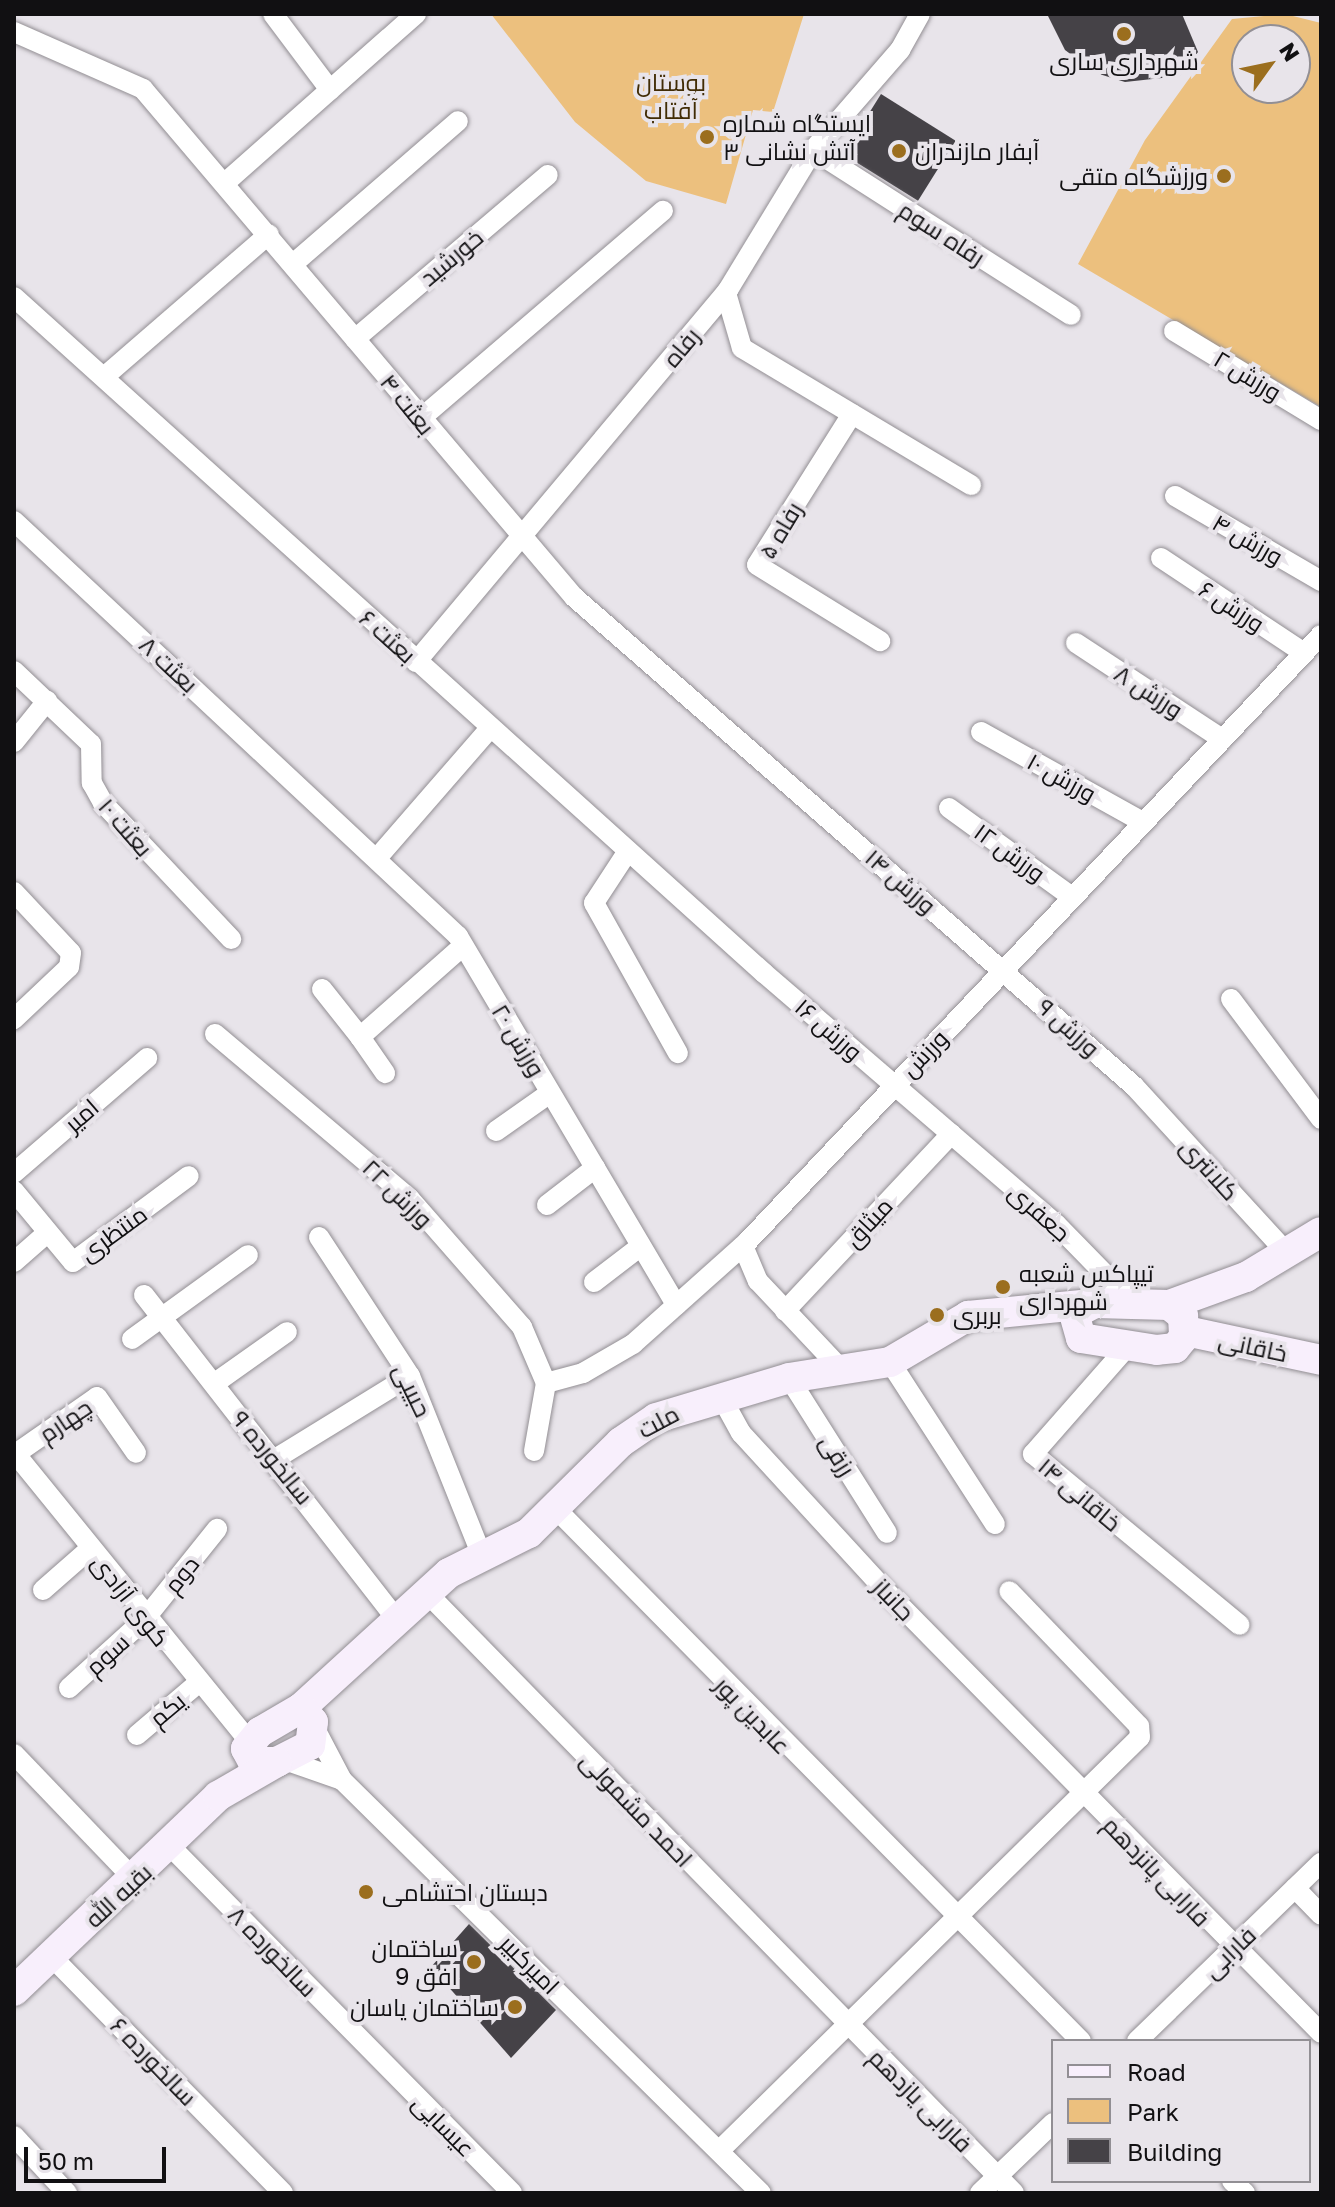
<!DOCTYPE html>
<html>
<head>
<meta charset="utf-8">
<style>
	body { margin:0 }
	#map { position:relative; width:1335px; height:2207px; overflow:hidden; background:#e8e4ea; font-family:"Golos Text",Cairo,sans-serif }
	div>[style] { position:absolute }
	.green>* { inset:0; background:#ecc07e }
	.building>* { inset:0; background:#454247; transform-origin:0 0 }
	.roads { filter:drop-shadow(0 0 2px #928e93) drop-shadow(0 0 2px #928e93) }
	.minor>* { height:20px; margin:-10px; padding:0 10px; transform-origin:10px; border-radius:10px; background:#fff }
	.secondary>* { height:30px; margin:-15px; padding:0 15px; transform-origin:15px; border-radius:15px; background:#f8effc }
	.dots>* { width:22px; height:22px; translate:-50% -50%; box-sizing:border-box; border:4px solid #e8e4ea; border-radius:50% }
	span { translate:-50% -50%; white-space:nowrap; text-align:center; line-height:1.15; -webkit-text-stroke:8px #e8e4ea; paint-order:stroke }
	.poi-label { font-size:24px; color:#111012 }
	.left { translate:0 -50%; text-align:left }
	.right { translate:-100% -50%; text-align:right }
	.park-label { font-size:24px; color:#412c05 }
	.street-label { font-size:24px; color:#111012 }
	.frame { position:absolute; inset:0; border:16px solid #111012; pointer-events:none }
	.legend { position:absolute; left:1051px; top:2039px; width:260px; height:144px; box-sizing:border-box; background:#e8e4ea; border:2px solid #928f94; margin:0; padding:10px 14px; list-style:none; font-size:24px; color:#111012 }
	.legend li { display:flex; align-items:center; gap:16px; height:40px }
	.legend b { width:40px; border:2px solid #928f94 }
	.north { position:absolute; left:1231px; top:24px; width:80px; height:80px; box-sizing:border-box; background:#e8e4ea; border:2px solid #928f94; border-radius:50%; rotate:57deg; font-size:22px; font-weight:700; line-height:32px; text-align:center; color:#111012 }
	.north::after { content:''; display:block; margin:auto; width:28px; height:36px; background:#9b6e1e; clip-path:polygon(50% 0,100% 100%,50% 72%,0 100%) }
	.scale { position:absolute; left:24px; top:2147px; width:142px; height:36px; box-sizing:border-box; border:4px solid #111012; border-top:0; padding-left:10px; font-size:24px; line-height:28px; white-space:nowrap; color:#111012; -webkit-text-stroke:6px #e8e4ea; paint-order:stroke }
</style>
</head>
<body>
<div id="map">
	<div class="green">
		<div style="clip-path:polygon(491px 14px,804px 14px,773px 112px,753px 110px,726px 204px,646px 181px,575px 122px)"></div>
		<div style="clip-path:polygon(evenodd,1285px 14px,1321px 23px,1321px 407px,1078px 264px,1145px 140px,1232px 19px,1285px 14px,1247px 40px,1295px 40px,1295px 88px,1247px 88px,1247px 40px)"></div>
	</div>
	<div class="building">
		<div style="clip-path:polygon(1047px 14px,1182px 14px,1198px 52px,1180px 76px,1125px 82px,1096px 73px,1065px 50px)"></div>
		<div style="left:881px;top:94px;width:88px;height:71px;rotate:32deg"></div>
		<div style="clip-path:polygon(469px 1924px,556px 2010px,511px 2058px,431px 1967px)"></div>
	</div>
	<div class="roads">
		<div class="minor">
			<div style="left:273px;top:14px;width:95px;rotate:53.1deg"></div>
			<div style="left:14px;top:32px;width:141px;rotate:23.8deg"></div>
			<div style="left:143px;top:89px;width:666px;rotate:49.69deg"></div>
			<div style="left:574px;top:597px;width:743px;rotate:41.13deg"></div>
			<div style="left:1134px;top:1086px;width:225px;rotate:47.5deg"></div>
			<div style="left:813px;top:150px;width:306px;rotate:32.6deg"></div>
			<div style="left:226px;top:182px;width:254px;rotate:-41.5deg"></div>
			<div style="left:293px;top:264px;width:218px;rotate:-40.9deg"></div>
			<div style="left:726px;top:293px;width:57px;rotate:73.8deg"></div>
			<div style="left:742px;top:348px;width:267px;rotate:30.9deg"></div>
			<div style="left:14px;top:297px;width:1010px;rotate:42.03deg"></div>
			<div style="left:764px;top:973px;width:385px;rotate:40.7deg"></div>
			<div style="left:1056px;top:1224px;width:109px;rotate:45.7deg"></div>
			<div style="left:1174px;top:331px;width:172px;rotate:31.2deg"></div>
			<div style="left:355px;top:339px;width:253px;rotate:-40.4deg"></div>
			<div style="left:104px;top:377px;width:218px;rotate:-40.9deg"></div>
			<div style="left:852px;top:414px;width:178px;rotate:122.2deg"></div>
			<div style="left:757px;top:565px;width:145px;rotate:31.7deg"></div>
			<div style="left:420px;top:419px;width:320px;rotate:-40.6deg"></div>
			<div style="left:1175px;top:496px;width:169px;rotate:30.2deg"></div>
			<div style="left:14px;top:521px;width:608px;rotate:43.07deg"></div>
			<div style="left:458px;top:936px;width:429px;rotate:59.4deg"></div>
			<div style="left:1161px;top:558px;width:172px;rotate:33.6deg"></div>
			<div style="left:1076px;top:643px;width:175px;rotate:33.3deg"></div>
			<div style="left:416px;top:662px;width:486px;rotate:-50deg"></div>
			<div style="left:728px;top:290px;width:164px;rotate:-58.7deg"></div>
			<div style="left:813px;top:150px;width:133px;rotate:-49deg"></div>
			<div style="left:900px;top:50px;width:41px;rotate:-60.9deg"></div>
			<div style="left:14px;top:671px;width:106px;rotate:43.5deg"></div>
			<div style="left:91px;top:744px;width:39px;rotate:89deg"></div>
			<div style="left:92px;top:783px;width:23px;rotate:61deg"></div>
			<div style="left:103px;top:803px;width:187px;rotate:46.7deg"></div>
			<div style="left:981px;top:732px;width:185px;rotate:29.1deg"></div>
			<div style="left:14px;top:742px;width:53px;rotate:-51.2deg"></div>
			<div style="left:949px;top:808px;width:152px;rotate:35.9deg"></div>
			<div style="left:628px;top:851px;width:62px;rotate:123.2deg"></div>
			<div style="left:594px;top:903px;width:172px;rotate:60.8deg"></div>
			<div style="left:378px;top:857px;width:171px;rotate:-49deg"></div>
			<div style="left:14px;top:892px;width:83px;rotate:46.9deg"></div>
			<div style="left:71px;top:953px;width:14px;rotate:98deg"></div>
			<div style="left:69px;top:967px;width:76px;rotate:136.6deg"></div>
			<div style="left:322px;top:989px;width:61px;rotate:51.6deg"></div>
			<div style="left:360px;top:1037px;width:137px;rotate:-41.5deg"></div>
			<div style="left:1231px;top:999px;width:150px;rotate:53.1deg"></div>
			<div style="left:215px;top:1034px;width:255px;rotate:40.2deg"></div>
			<div style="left:410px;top:1199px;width:170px;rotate:48.8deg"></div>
			<div style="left:522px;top:1327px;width:61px;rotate:66.8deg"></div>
			<div style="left:360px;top:1037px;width:44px;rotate:55.2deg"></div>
			<div style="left:496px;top:1131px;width:66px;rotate:-35.1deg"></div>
			<div style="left:14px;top:1173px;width:176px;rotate:-40.8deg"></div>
			<div style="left:14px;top:1191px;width:92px;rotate:50.3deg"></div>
			<div style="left:73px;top:1262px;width:144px;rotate:-36.6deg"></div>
			<div style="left:547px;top:1205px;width:61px;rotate:-37.6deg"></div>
			<div style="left:319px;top:1237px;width:166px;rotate:56.8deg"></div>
			<div style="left:410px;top:1376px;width:194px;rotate:68.2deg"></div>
			<div style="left:743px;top:1246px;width:38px;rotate:67deg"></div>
			<div style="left:758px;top:1281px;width:120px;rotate:46.7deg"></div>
			<div style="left:14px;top:1262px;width:44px;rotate:-41.3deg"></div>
			<div style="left:594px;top:1282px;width:59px;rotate:-37.5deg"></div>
			<div style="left:144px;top:1295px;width:415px;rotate:52.1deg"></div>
			<div style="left:785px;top:1311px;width:243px;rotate:-46.8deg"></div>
			<div style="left:132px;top:1339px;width:143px;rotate:-35.9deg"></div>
			<div style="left:1128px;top:1346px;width:144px;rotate:131.3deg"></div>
			<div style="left:1033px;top:1454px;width:268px;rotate:39.6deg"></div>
			<div style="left:890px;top:1362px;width:193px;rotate:57.1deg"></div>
			<div style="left:789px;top:1378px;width:183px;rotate:57.7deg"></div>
			<div style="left:215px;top:1383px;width:88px;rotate:-35.3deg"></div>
			<div style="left:720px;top:1395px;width:43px;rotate:61.1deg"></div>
			<div style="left:741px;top:1433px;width:207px;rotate:47.5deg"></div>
			<div style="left:881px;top:1586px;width:627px;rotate:45.45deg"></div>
			<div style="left:534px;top:1451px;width:69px;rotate:-80deg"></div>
			<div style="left:546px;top:1383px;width:38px;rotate:-15deg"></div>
			<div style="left:583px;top:1373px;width:58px;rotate:-30.1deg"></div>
			<div style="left:633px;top:1344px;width:154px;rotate:-41.8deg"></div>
			<div style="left:748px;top:1241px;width:834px;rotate:-46.6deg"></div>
			<div style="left:14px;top:1452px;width:376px;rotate:50.9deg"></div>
			<div style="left:14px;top:1455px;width:101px;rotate:-34.9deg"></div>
			<div style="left:97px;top:1397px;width:68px;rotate:55.1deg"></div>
			<div style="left:275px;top:1459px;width:158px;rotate:-31.6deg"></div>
			<div style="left:557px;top:1510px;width:746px;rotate:45.38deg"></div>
			<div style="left:43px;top:1590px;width:64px;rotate:-41.2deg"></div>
			<div style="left:428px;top:1594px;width:838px;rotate:45.63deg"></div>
			<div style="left:69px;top:1688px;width:101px;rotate:-42.2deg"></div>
			<div style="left:144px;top:1620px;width:117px;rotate:-51.3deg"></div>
			<div style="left:313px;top:1725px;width:62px;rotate:62.2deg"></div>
			<div style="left:342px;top:1780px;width:588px;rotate:44.59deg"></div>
			<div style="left:137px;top:1735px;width:79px;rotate:-40.4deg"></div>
			<div style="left:14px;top:1754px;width:173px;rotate:46.2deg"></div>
			<div style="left:285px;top:1760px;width:60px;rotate:19.3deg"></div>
			<div style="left:170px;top:1846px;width:487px;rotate:45.4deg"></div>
			<div style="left:1295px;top:1888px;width:37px;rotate:46deg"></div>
			<div style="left:52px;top:1957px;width:330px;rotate:45.6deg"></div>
			<div style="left:1137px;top:2041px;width:256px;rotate:-44.1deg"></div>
			<div style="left:14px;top:2136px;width:78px;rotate:47.1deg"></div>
			<div style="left:719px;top:2151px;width:590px;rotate:-44.52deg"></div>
			<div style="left:1140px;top:1737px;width:11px;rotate:-95deg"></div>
			<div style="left:1139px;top:1726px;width:187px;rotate:-133.9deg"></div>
			<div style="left:1232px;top:2181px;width:18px;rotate:43deg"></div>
			<div style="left:980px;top:2193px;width:101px;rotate:-43.8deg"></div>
		</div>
		<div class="secondary">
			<div style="left:1095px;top:1303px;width:74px;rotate:1.5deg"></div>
			<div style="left:1169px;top:1305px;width:18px;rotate:38deg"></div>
			<div style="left:1183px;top:1316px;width:21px;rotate:87deg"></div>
			<div style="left:1184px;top:1337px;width:14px;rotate:129deg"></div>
			<div style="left:1175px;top:1348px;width:18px;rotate:174deg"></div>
			<div style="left:1157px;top:1350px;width:77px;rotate:-171deg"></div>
			<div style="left:1081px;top:1338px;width:25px;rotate:-106deg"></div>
			<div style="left:1074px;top:1314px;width:24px;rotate:-28deg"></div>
			<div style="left:1169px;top:1305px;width:82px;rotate:-20deg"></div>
			<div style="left:1246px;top:1277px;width:87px;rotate:-31deg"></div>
			<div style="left:1186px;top:1331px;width:138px;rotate:12.1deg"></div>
			<div style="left:301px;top:1708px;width:200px;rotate:-42.4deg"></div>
			<div style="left:449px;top:1573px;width:89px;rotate:-26.6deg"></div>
			<div style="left:529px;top:1533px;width:129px;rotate:-44.7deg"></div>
			<div style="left:621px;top:1442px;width:42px;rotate:-34.4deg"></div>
			<div style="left:656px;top:1418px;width:139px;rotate:-16.7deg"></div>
			<div style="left:789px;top:1378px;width:102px;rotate:-9deg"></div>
			<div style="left:890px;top:1362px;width:91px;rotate:-30.5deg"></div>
			<div style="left:968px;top:1316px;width:114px;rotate:-5.6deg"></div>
			<div style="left:301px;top:1708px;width:18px;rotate:49deg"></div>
			<div style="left:313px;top:1722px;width:23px;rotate:97deg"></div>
			<div style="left:310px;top:1745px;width:37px;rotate:153deg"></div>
			<div style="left:277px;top:1762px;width:24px;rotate:180deg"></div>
			<div style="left:253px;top:1762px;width:15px;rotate:-118deg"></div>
			<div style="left:246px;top:1749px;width:22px;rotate:-51deg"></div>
			<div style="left:260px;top:1732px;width:48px;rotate:-30.3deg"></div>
			<div style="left:14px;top:1991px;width:282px;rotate:-43.7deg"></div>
			<div style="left:218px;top:1796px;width:68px;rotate:-30deg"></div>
		</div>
	</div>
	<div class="dots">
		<div style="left:1124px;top:34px;background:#9b6e1e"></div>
		<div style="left:707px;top:137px;background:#9b6e1e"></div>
		<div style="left:899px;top:151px;background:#9b6e1e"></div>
		<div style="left:1224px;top:176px;background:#9b6e1e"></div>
		<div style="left:1003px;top:1287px;background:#9b6e1e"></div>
		<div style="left:937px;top:1315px;background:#9b6e1e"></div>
		<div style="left:366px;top:1892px;background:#9b6e1e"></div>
		<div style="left:474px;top:1962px;background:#9b6e1e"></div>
		<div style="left:515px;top:2007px;background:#9b6e1e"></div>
	</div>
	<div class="poi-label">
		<span style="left:1124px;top:61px">شهرداری ساری</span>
		<span class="left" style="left:723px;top:137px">ایستگاه شماره<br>۳ آتش نشانی</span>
		<span class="left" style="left:915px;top:151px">آبفار مازندران</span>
		<span class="right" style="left:1208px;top:176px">ورزشگاه متقی</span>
		<span class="left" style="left:1019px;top:1287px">تیپاکس شعبه<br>شهرداری</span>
		<span class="left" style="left:953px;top:1315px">بربری</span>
		<span class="left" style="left:382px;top:1892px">دبستان احتشامی</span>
		<span class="right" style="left:458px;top:1962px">ساختمان<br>افق 9</span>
		<span class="right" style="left:499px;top:2007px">ساختمان یاسان</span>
	</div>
	<div class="park-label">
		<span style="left:671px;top:96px">بوستان<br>آفتاب</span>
	</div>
	<div class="street-label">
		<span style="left:942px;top:233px;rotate:33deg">رفاه سوم</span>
		<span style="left:451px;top:257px;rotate:-40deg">خورشید</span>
		<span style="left:681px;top:347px;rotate:-50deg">رفاه</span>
		<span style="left:1248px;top:375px;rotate:31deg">ورزش ۲</span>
		<span style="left:408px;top:404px;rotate:51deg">بعثت ۴</span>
		<span style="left:780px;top:530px;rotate:-59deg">رفاه ۵</span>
		<span style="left:1248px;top:539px;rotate:30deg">ورزش ۴</span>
		<span style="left:1232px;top:606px;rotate:33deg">ورزش ۶</span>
		<span style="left:388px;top:636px;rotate:42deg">بعثت ۶</span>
		<span style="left:169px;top:664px;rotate:43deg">بعثت ٨</span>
		<span style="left:1149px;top:691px;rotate:33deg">ورزش ۸</span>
		<span style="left:1062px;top:777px;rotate:29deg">ورزش ۱۰</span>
		<span style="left:126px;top:827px;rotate:49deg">بعثت ۱۰</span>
		<span style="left:1010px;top:852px;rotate:36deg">ورزش ۱۲</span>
		<span style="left:901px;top:881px;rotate:41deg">ورزش ۱۴</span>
		<span style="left:1069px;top:1027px;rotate:42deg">ورزش ۹</span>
		<span style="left:829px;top:1029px;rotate:41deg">ورزش ۱۶</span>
		<span style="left:519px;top:1040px;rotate:59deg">ورزش ۲۰</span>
		<span style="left:924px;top:1053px;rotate:-46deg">ورزش</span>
		<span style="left:81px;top:1115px;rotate:-41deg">امیر</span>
		<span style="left:1210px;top:1169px;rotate:48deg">کلانتری</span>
		<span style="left:398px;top:1193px;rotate:44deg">ورزش ۲۲</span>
		<span style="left:1040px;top:1212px;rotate:42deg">جعفری</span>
		<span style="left:868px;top:1222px;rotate:-47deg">میثاق</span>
		<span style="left:113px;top:1233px;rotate:-36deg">منتظری</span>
		<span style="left:1253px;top:1346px;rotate:12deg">خاقانی</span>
		<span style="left:413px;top:1390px;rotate:64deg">حبیبی</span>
		<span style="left:65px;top:1420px;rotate:-34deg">چهارم</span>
		<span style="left:658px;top:1421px;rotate:-28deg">ملت</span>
		<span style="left:838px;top:1455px;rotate:58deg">رزقی</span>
		<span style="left:273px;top:1457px;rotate:51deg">سالخورده ۹</span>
		<span style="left:1080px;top:1494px;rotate:40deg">خاقانی ۱۴</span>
		<span style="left:181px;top:1574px;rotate:-51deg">دوم</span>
		<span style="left:894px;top:1599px;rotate:46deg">جانباز</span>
		<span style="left:131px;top:1600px;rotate:52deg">کوی آزادی</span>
		<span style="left:107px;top:1654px;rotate:-42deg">سوم</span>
		<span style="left:167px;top:1709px;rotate:-40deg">یکم</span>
		<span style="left:753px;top:1715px;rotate:46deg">عابدین پور</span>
		<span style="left:637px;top:1809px;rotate:46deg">احمد مشمولی</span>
		<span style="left:1157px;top:1871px;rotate:46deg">فارابی پانزدهم</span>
		<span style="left:118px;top:1895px;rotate:-43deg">بقیه الله</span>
		<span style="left:273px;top:1951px;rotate:46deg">سالخورده ۸</span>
		<span style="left:1229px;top:1952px;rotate:-44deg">فارابی</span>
		<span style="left:530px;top:1964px;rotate:45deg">امیرکبیر</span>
		<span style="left:154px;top:2061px;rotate:46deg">سالخورده ۶</span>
		<span style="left:921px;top:2100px;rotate:45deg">فارابی یازدهم</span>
		<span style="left:444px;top:2125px;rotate:45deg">عیسایی</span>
	</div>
	<div class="frame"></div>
	<ul class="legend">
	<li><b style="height:10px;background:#f8effc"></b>Road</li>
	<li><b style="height:22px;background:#ecc07e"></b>Park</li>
	<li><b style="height:22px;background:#454247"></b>Building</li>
	</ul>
	<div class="north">N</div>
	<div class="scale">50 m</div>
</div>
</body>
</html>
